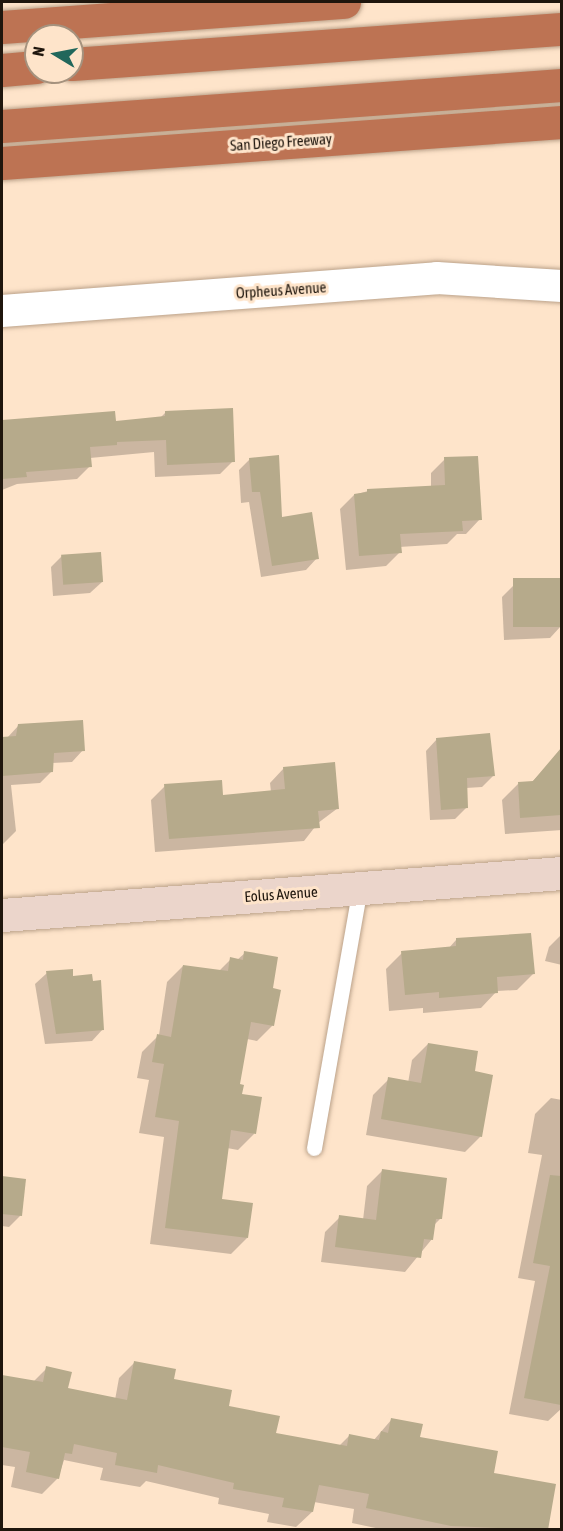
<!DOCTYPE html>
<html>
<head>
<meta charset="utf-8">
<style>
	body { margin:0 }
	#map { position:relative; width:563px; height:1531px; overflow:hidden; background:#fee4ca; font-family:"Asap Condensed",sans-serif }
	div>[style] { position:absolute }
	.shadow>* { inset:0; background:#0003 }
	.building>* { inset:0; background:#b6aa8b; transform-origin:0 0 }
	.roads { filter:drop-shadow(0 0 2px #bba28a) drop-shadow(0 0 2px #bba28a) }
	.lane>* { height:15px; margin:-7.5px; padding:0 7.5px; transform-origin:7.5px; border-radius:7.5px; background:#fff }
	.street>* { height:32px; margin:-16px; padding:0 16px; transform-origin:16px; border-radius:16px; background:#fff }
	.secondary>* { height:33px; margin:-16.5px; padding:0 16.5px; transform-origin:16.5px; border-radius:16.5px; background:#ebd5cb }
	.highway>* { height:33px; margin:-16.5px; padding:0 16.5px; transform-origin:16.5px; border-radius:16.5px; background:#bd7353 }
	span { translate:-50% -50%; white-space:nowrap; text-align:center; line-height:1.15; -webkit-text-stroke:6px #fee4ca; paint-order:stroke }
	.street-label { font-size:15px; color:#1f160d }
	.frame { position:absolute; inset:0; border:3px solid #1f160d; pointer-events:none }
	.north { position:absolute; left:24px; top:24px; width:60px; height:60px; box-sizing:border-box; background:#fee4ca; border:2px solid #a5927e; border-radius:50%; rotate:280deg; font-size:16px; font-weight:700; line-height:24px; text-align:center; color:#1f160d }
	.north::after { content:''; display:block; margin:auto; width:21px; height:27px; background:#21675b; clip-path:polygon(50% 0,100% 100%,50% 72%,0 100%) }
</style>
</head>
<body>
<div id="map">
	<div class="shadow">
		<div style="clip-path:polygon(113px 413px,114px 423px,160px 418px,165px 413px,233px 461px,220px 474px,155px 477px,154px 452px,90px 458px,90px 466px,77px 479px,17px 484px,2px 490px,2px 421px)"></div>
		<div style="clip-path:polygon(250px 459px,281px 518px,317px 558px,306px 570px,261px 577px,249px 502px,241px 503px,239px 470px)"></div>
		<div style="clip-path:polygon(445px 459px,480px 519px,466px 534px,457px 534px,447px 544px,399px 547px,400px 552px,386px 566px,346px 570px,340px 509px,354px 495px,368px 491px,431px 487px,431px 473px)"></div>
		<div style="clip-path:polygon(62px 556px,102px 582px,90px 593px,53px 596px,51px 567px)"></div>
		<div style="clip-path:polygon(562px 580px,561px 626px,550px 638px,504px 640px,502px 597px,514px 585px)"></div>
		<div style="clip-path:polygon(19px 725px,83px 750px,72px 762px,52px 763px,51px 772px,40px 783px,11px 785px,16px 831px,2px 845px,2px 738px,7px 738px)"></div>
		<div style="clip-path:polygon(437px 739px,493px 776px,482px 787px,466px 788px,467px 807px,455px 819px,430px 820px,426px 751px)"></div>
		<div style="clip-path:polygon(562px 760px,562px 830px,505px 834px,502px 800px,518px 784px,531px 783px,552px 761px)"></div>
		<div style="clip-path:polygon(284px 768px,338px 808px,318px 823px,304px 841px,155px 852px,151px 800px,165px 786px,222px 797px,271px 792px,270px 783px)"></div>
		<div style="clip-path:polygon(562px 934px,562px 965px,545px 961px,549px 947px)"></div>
		<div style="clip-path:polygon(456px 940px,533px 974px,517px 990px,497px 991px,481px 1008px,423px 1013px,423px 1008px,389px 1011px,386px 969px,402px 953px,448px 949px)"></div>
		<div style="clip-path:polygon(245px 953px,272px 989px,273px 1025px,257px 1041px,247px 1039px,239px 1086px,254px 1134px,238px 1150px,227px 1148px,220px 1200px,247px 1238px,231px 1254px,150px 1244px,164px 1137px,139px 1133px,149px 1080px,137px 1078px,142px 1052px,159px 1035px,167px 982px,183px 966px,219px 971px,231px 959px,237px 960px)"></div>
		<div style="clip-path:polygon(47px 973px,92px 983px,103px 1029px,92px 1041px,45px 1044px,35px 984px)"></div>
		<div style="clip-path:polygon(428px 1044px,473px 1073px,481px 1136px,465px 1152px,366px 1135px,373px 1095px,389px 1079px,408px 1083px,412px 1060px)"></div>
		<div style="clip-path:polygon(551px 1098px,562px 1100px,562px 1408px,548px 1421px,509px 1414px,535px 1281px,518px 1278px,542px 1155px,528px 1153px,535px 1114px)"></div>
		<div style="clip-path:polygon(382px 1171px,440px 1219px,434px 1225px,432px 1239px,405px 1272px,321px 1262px,325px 1232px,340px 1217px,363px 1220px,367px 1186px)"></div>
		<div style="clip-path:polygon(2px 1177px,25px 1180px,21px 1215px,9px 1227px,2px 1226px)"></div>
		<div style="clip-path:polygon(134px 1363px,275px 1434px,339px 1446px,350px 1435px,373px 1441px,392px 1419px,418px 1438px,492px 1474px,547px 1530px,385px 1530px,352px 1523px,354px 1509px,314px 1502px,312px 1512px,296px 1527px,267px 1522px,269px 1514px,218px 1504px,219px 1498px,146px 1481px,140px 1487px,100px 1480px,103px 1468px,64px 1460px,58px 1478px,42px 1494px,11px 1487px,15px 1467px,2px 1465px,2px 1376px,33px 1382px,47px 1368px,66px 1389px,115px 1400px,119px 1378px)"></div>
	</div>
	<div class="building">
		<div style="clip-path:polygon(233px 408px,235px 462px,167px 465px,166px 440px,117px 442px,117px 445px,90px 447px,92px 467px,26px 472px,27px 477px,2px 479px,2px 420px,115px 411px,116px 421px,165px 416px,165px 411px)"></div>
		<div style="clip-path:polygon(279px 455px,282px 517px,312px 512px,319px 559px,272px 566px,260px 492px,252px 492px,249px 458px)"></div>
		<div style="clip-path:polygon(478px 456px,482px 520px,462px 521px,463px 531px,400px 534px,402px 553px,359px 556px,354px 494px,367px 492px,367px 489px,445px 485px,444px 457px)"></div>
		<div style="left:101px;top:552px;width:30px;height:40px;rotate:86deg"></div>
		<div style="left:561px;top:578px;width:49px;height:48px;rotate:90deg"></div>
		<div style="clip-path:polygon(83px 720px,85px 751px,54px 753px,53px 772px,2px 776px,2px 737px,16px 736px,18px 724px)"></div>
		<div style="clip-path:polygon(490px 733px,495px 776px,467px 778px,468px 808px,441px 810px,436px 738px)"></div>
		<div style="clip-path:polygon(561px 748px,561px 815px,520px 818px,518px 782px,533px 781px)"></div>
		<div style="clip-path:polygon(335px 762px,339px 809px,318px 811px,320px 828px,169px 839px,164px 784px,222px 780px,223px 795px,285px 789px,283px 767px)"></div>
		<div style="clip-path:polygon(531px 933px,535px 974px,497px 977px,498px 993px,439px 998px,439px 992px,405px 995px,401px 951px,456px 946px,456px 938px)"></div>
		<div style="clip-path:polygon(244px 951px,278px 957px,273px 988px,281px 990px,274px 1026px,251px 1022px,240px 1084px,244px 1085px,242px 1094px,262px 1097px,256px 1134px,231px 1130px,222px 1199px,253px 1203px,248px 1238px,165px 1228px,179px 1121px,155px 1117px,164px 1064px,152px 1062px,157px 1034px,171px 1037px,183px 965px,228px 971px,230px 957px,243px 960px)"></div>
		<div style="clip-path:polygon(73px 969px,73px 976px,92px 974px,93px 981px,101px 980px,104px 1030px,56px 1034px,46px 971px)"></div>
		<div style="clip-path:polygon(428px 1043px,478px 1051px,475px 1071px,493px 1075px,482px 1137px,381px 1119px,388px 1077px,421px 1083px)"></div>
		<div style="clip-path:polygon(382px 1169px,447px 1178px,442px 1219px,436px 1219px,433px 1240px,424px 1239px,421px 1258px,335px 1247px,339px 1215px,376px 1220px)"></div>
		<div style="clip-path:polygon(550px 1175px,561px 1176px,561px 1405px,524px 1398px,550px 1266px,533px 1263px)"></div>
		<div style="clip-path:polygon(2px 1176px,26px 1179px,22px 1216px,2px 1214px)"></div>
		<div style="clip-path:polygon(134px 1361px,176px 1369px,174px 1379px,232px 1390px,229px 1406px,280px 1416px,276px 1433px,347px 1446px,349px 1434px,379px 1440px,381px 1431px,388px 1433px,391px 1418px,423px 1424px,420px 1437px,498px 1451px,494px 1473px,556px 1484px,548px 1530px,451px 1526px,366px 1508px,369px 1494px,319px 1485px,313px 1512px,282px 1507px,284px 1498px,233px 1489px,234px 1483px,158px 1465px,157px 1473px,115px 1465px,117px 1453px,74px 1444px,72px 1454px,65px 1453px,59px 1479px,26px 1472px,30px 1452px,2px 1447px,2px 1375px,43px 1382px,46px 1366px,72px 1372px,68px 1388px,127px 1400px)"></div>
	</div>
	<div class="roads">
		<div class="lane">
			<div style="left:314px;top:1148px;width:264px;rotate:-80deg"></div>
		</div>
		<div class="street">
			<div style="left:2px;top:311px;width:436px;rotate:-4.3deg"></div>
			<div style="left:437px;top:278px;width:125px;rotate:3.7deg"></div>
		</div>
		<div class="secondary">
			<div style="left:2px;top:915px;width:562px;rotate:-4.29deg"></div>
		</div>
		<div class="highway">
			<div style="left:2px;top:27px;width:343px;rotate:-4.2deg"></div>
			<div style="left:72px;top:64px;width:491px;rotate:-4.1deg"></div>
			<div style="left:2px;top:70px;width:34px;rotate:-5deg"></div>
			<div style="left:2px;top:126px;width:561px;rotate:-4.19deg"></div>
			<div style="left:2px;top:163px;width:561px;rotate:-4.19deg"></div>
		</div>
	</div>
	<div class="street-label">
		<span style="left:281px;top:142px;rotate:-4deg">San Diego Freeway</span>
		<span style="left:281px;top:290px;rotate:-4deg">Orpheus Avenue</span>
		<span style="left:281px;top:894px;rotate:-4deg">Eolus Avenue</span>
	</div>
	<div class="frame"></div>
	<div class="north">N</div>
</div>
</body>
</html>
